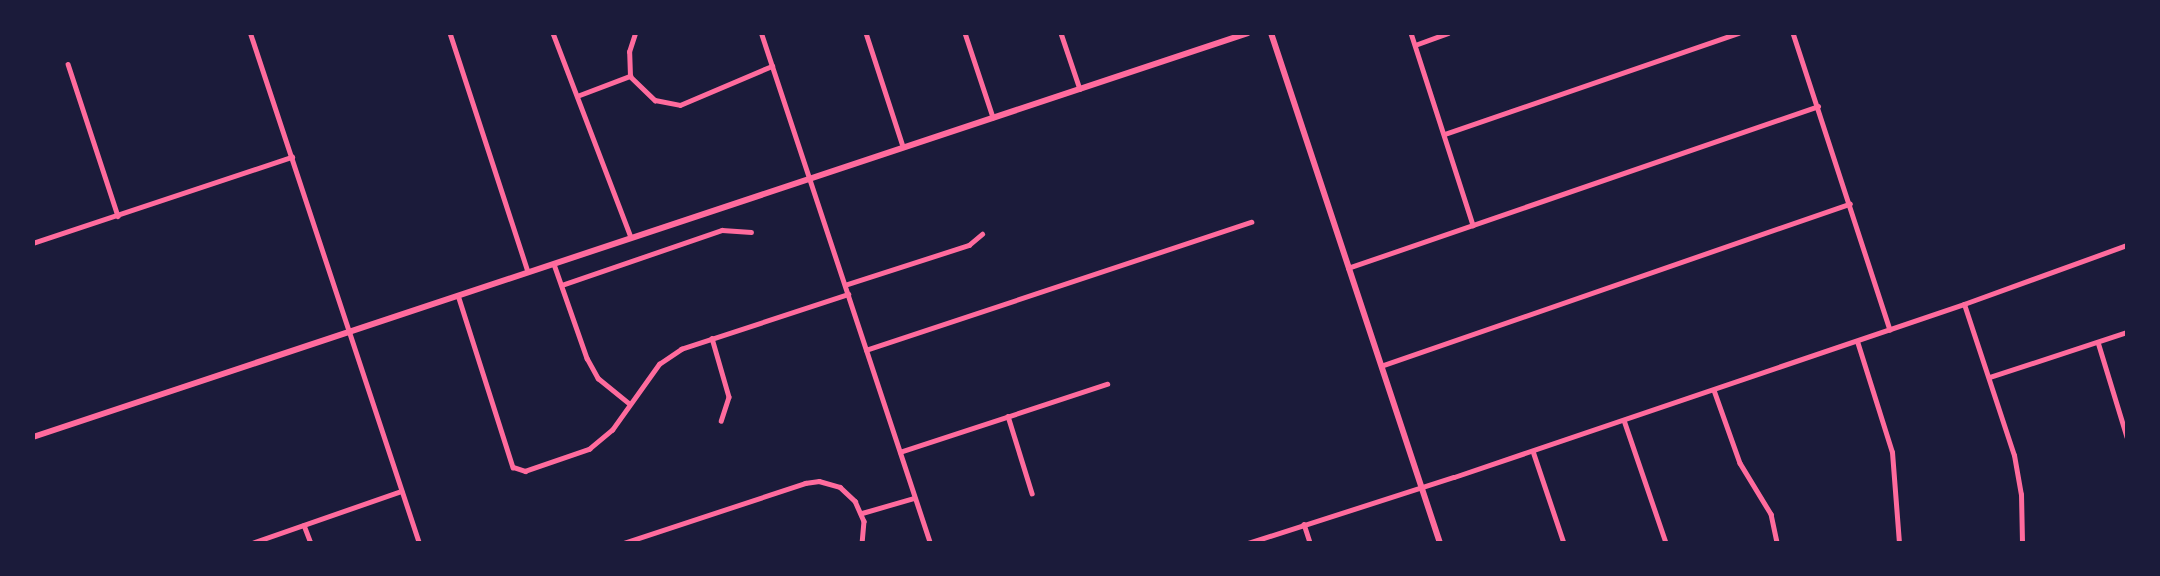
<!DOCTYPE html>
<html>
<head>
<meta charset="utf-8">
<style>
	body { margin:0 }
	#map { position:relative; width:2160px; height:576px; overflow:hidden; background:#1b1b3a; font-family:"Fira Sans Condensed",sans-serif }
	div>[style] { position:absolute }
	.minor>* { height:4.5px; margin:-2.25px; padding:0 2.25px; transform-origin:2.25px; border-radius:2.25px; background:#ff6b9d }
	.tertiary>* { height:5px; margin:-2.5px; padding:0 2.5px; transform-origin:2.5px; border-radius:2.5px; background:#ff6b9d }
	.secondary>* { height:6px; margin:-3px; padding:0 3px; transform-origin:3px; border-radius:3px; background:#ff6b9d }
	.primary>* { height:6px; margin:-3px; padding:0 3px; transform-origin:3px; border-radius:3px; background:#ff6b9d }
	span { translate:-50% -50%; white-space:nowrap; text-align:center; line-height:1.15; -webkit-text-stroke:5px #1b1b3a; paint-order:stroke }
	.frame { position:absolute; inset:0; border:35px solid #1b1b3a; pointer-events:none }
</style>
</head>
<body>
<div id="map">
	<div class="minor">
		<div style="left:450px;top:33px;width:250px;rotate:71.9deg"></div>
		<div style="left:553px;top:33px;width:218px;rotate:69.1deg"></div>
		<div style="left:866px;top:33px;width:119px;rotate:71.9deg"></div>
		<div style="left:965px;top:33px;width:89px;rotate:71.6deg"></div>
		<div style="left:1061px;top:33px;width:59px;rotate:71.3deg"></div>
		<div style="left:1411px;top:33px;width:202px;rotate:72.1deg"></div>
		<div style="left:1793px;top:33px;width:312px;rotate:71.9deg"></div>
		<div style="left:1415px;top:45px;width:35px;rotate:-20deg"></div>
		<div style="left:68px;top:64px;width:160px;rotate:71.8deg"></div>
		<div style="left:630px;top:76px;width:35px;rotate:44deg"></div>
		<div style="left:655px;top:100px;width:25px;rotate:11deg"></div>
		<div style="left:680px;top:105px;width:100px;rotate:-23deg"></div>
		<div style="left:630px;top:76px;width:24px;rotate:-92deg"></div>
		<div style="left:629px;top:52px;width:20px;rotate:-72deg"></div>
		<div style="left:577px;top:96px;width:57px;rotate:-20.7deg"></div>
		<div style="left:1445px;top:134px;width:310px;rotate:-19deg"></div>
		<div style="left:33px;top:243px;width:273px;rotate:-18.4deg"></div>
		<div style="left:554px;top:264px;width:100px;rotate:70.7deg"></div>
		<div style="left:587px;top:358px;width:23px;rotate:61deg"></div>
		<div style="left:598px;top:378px;width:41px;rotate:39.1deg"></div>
		<div style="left:1348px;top:268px;width:497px;rotate:-19deg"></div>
		<div style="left:562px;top:285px;width:169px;rotate:-19deg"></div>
		<div style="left:722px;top:230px;width:29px;rotate:4deg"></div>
		<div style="left:845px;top:285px;width:130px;rotate:-17.9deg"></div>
		<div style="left:969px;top:245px;width:17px;rotate:-40deg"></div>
		<div style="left:458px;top:295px;width:181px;rotate:72.3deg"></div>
		<div style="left:513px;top:467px;width:13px;rotate:18deg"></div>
		<div style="left:525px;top:471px;width:68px;rotate:-19deg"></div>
		<div style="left:589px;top:449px;width:30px;rotate:-40deg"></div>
		<div style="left:612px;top:430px;width:81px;rotate:-54.5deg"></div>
		<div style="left:659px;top:364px;width:27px;rotate:-34deg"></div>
		<div style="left:681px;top:349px;width:176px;rotate:-18.2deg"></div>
		<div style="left:1964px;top:304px;width:173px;rotate:-19.9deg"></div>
		<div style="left:712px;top:338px;width:61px;rotate:73.9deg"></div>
		<div style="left:729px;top:397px;width:25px;rotate:108deg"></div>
		<div style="left:2098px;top:342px;width:99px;rotate:73deg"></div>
		<div style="left:866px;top:350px;width:406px;rotate:-18.4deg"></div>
		<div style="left:1381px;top:366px;width:496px;rotate:-19.1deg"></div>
		<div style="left:1990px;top:377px;width:144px;rotate:-18.2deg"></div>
		<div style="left:1714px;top:390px;width:77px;rotate:70.4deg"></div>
		<div style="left:1740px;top:463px;width:60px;rotate:58.7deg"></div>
		<div style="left:1771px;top:514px;width:30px;rotate:78deg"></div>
		<div style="left:1008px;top:416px;width:81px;rotate:72.7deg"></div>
		<div style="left:1624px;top:420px;width:130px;rotate:71.1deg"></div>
		<div style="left:1533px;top:451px;width:97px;rotate:71.4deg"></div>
		<div style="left:900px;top:452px;width:218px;rotate:-18.2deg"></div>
		<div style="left:862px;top:513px;width:54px;rotate:-16.1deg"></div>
		<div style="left:1304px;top:524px;width:20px;rotate:72deg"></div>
		<div style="left:304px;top:525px;width:19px;rotate:69deg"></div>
		<div style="left:252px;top:543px;width:158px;rotate:-19.2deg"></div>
		<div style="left:624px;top:543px;width:191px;rotate:-18.3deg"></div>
		<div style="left:805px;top:483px;width:14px;rotate:-8deg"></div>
		<div style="left:819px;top:481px;width:22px;rotate:16deg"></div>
		<div style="left:840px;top:487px;width:21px;rotate:43deg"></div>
		<div style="left:855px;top:501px;width:22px;rotate:66deg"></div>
		<div style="left:864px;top:521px;width:22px;rotate:95deg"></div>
	</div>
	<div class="tertiary">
		<div style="left:250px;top:33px;width:537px;rotate:71.67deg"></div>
		<div style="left:761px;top:33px;width:537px;rotate:71.67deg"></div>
		<div style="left:1857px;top:341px;width:116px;rotate:72.5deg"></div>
		<div style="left:1892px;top:452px;width:91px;rotate:85.6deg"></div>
		<div style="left:1248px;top:543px;width:216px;rotate:-17.8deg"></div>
		<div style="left:1454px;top:477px;width:539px;rotate:-18.74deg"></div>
		<div style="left:1964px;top:304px;width:159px;rotate:71.7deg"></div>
		<div style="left:2014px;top:455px;width:40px;rotate:80deg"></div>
		<div style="left:2021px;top:494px;width:49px;rotate:88.8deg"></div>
	</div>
	<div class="secondary">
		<div style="left:1271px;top:33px;width:537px;rotate:71.67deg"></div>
	</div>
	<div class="primary">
		<div style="left:33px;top:437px;width:1280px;rotate:-18.39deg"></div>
	</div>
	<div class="frame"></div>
</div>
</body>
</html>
